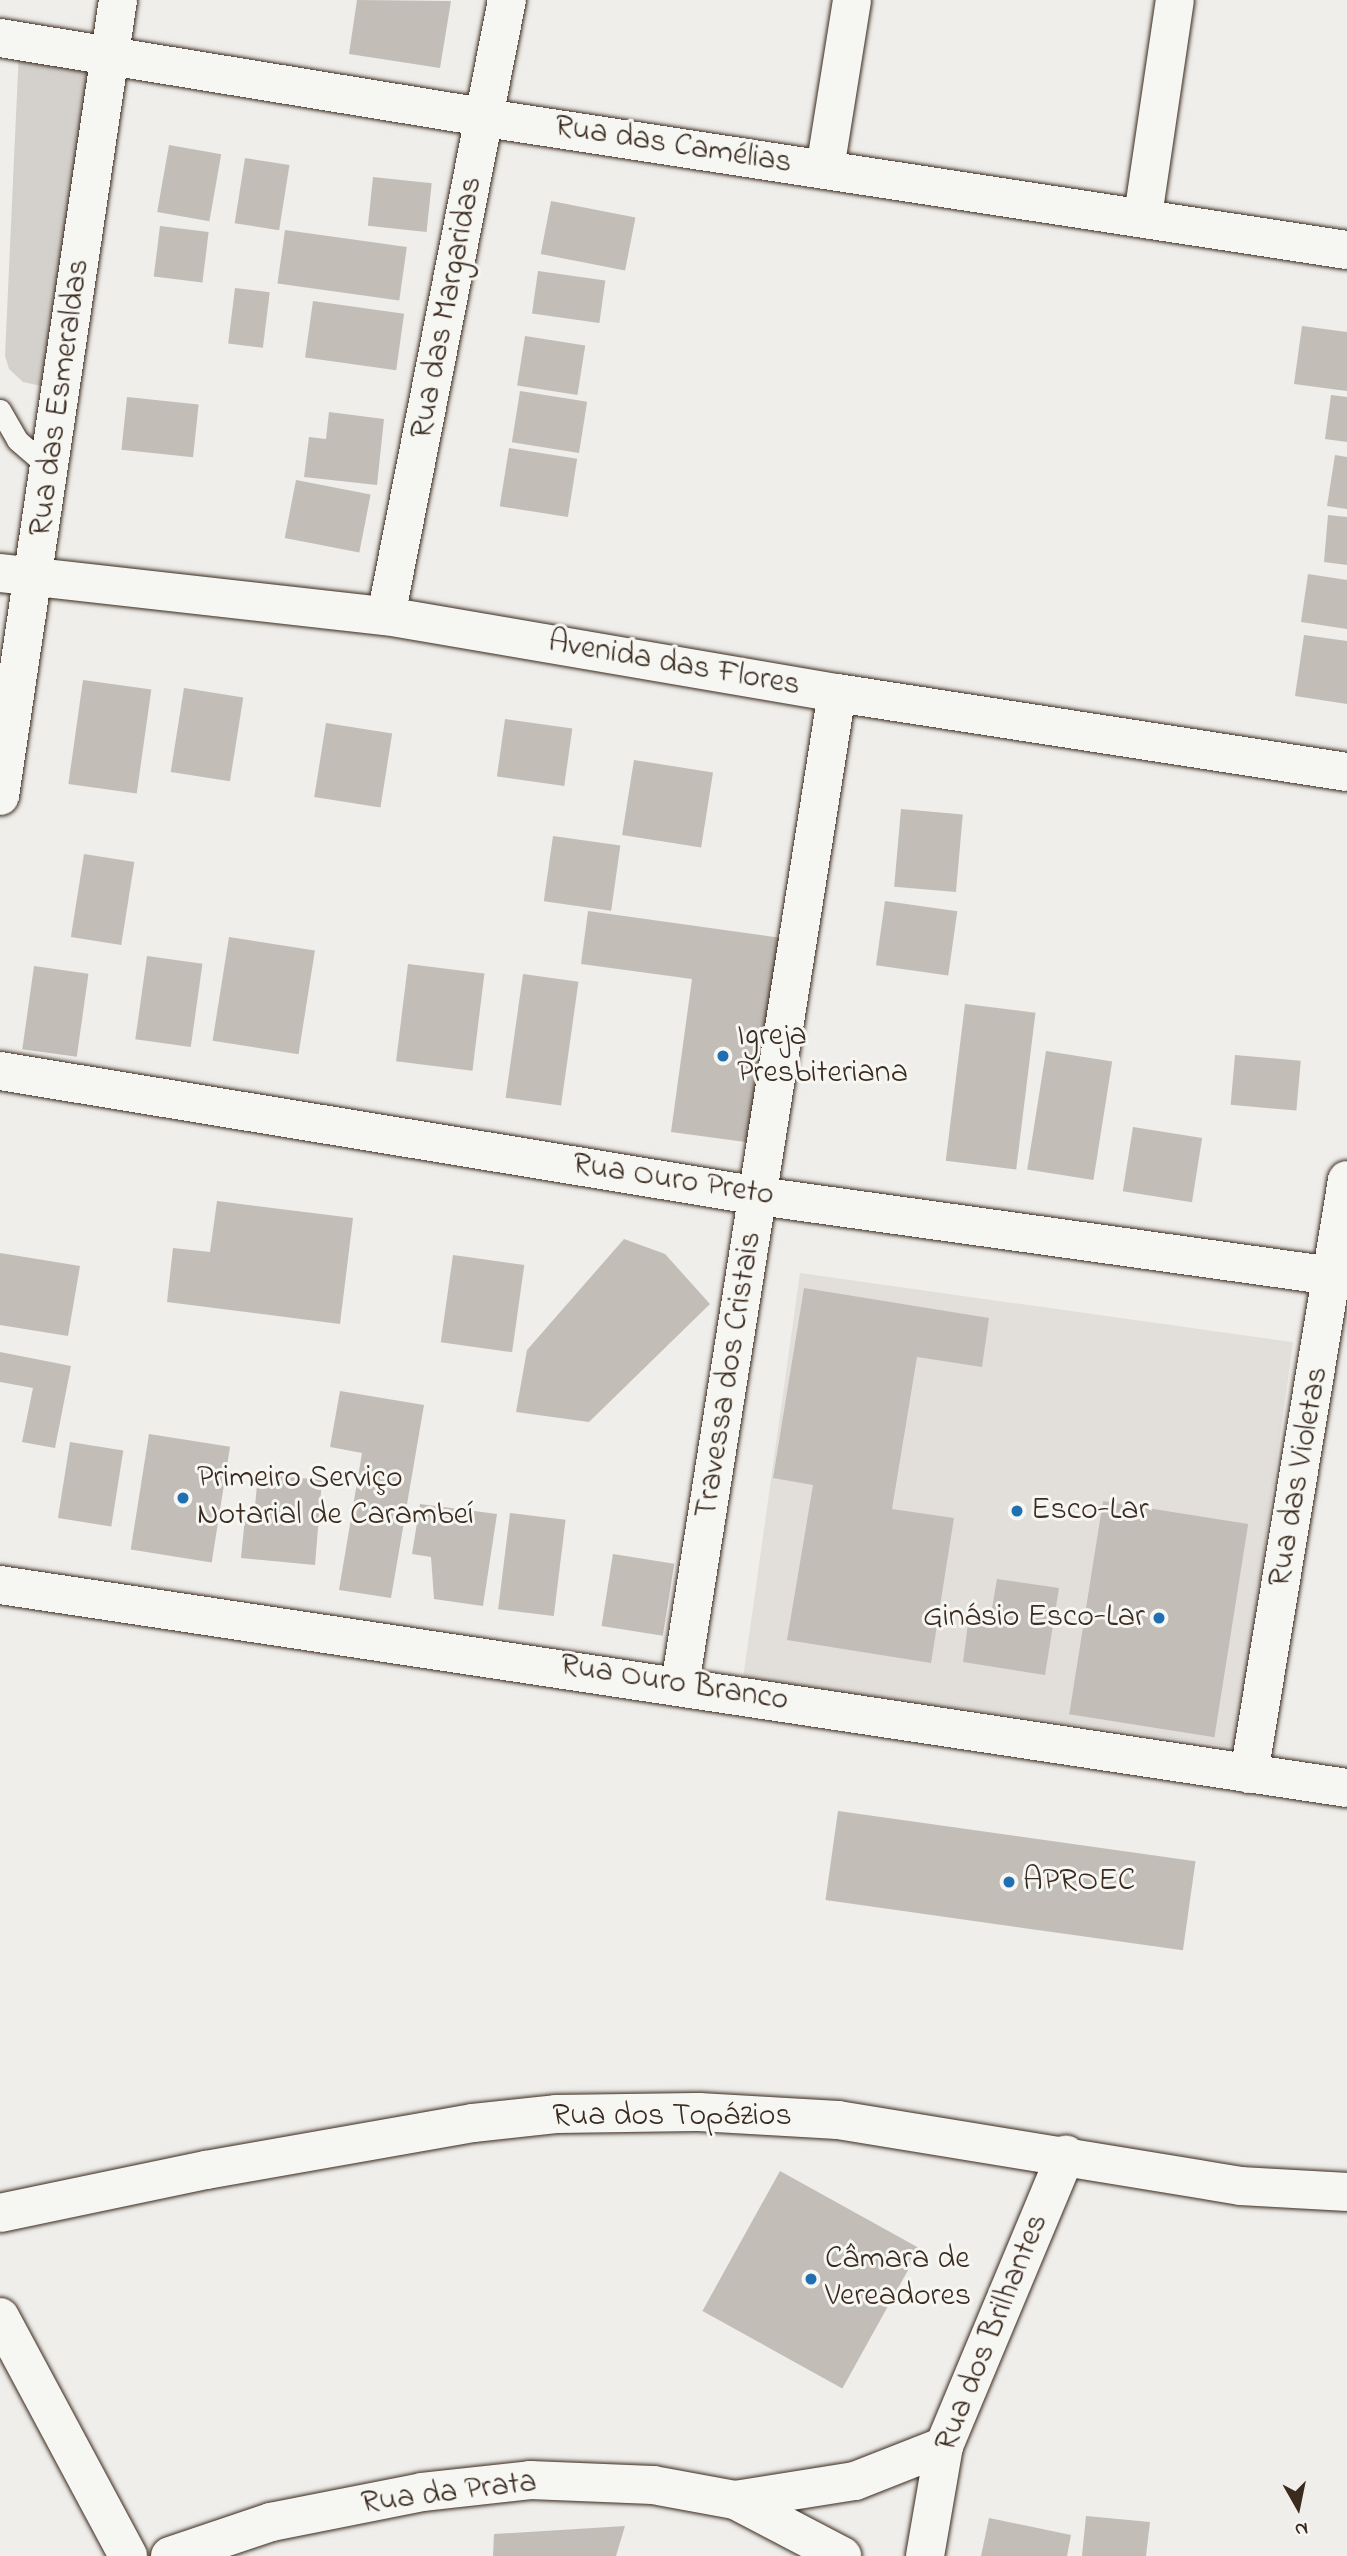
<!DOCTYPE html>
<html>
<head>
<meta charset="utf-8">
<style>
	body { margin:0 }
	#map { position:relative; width:1347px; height:2556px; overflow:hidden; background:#efeeea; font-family:"Indie Flower",sans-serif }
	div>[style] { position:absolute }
	.built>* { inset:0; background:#e2dfdb; transform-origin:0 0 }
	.green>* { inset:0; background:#d4d1cc }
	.building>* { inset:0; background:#c2bdb7; transform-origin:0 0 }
	.roads { filter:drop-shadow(0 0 2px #3b2a1e) drop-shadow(0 0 2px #3b2a1e) }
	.lane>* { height:21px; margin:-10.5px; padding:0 10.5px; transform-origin:10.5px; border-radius:10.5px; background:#f6f6f2 }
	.street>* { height:38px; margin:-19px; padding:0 19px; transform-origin:19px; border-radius:19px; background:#f6f6f2 }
	.secondary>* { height:38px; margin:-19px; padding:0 19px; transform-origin:19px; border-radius:19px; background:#f6f6f2 }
	.dots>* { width:19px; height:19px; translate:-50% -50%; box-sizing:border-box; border:4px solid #f6f6f2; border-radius:50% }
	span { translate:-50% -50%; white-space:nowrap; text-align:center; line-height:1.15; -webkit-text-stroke:6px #f6f6f2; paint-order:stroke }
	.street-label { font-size:32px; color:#3b2a1e }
	.poi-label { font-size:32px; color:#3b2a1e }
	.left { translate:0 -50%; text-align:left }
	.right { translate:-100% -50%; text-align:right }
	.north { position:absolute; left:1263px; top:2472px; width:70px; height:70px; -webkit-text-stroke:5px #f6f6f2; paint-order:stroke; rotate:171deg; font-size:19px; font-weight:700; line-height:28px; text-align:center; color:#3b2a1e }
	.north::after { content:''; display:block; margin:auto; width:24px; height:32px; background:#3b2a1e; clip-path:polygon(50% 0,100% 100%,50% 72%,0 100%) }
</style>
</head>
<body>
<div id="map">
	<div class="built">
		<div style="left:800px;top:1273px;width:498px;height:409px;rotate:8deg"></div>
	</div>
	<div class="green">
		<div style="clip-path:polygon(19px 50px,102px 62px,55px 389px,23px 382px,9px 369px,5px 356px)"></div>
	</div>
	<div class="building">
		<div style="clip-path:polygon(357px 0,451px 1px,440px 68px,349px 54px)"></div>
		<div style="left:169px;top:145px;width:53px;height:68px;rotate:10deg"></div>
		<div style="left:245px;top:158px;width:45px;height:66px;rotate:9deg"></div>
		<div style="left:373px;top:177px;width:59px;height:49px;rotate:6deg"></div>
		<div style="left:551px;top:201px;width:86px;height:54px;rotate:11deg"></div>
		<div style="left:160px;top:226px;width:49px;height:51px;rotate:7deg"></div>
		<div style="left:285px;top:230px;width:123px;height:54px;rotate:8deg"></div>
		<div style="left:538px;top:271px;width:68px;height:43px;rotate:8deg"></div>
		<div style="left:235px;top:288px;width:35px;height:56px;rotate:7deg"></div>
		<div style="left:313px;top:301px;width:92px;height:57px;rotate:8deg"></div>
		<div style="clip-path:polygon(1302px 326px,1347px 332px,1347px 391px,1294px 384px)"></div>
		<div style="left:525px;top:336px;width:61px;height:50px;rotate:9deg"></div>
		<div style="left:520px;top:391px;width:68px;height:52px;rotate:9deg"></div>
		<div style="clip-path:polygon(1331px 395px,1347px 397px,1347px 442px,1325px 439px)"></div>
		<div style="left:127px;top:397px;width:72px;height:53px;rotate:6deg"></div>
		<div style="clip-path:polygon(329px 412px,384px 419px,377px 485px,304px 477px,309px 437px,326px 439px)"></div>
		<div style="left:509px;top:448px;width:69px;height:59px;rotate:9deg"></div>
		<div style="clip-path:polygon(1335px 455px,1347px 457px,1347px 509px,1327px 506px)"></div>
		<div style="left:296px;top:480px;width:76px;height:59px;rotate:11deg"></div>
		<div style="clip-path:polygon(1328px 515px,1347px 517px,1347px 565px,1324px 562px)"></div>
		<div style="clip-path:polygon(1308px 574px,1347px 580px,1347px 629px,1301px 622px)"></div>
		<div style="clip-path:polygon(1304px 635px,1347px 641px,1347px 704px,1295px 696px)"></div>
		<div style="left:83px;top:680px;width:69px;height:105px;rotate:8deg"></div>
		<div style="left:184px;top:688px;width:60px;height:85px;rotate:9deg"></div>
		<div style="left:505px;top:719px;width:68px;height:58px;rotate:8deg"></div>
		<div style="left:326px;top:723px;width:67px;height:75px;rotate:9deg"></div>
		<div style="left:634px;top:760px;width:80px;height:76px;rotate:9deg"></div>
		<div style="left:901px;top:809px;width:62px;height:78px;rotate:5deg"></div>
		<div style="left:553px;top:836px;width:68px;height:66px;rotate:8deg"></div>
		<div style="left:84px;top:854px;width:51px;height:84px;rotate:9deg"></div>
		<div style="left:885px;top:901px;width:73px;height:65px;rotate:8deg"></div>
		<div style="clip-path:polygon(588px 911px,781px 938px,753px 1143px,671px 1132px,692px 979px,581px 964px)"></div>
		<div style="left:229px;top:937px;width:87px;height:105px;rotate:9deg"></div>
		<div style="left:147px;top:956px;width:56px;height:84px;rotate:8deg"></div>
		<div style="left:408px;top:964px;width:77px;height:98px;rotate:7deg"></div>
		<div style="left:34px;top:966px;width:55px;height:84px;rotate:8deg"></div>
		<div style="left:523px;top:974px;width:56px;height:125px;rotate:8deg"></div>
		<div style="left:965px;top:1004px;width:71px;height:158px;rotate:7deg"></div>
		<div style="left:1046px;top:1051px;width:67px;height:120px;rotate:9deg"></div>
		<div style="left:1235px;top:1055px;width:66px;height:50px;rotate:5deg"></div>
		<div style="left:1133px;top:1127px;width:70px;height:65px;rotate:9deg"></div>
		<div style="clip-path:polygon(217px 1201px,353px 1218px,340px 1324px,167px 1302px,173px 1248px,210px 1252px)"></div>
		<div style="clip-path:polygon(624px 1239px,665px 1254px,710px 1304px,589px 1422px,516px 1412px,527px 1350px)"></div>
		<div style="clip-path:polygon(0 1253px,80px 1266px,68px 1336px,0 1325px)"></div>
		<div style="left:453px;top:1255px;width:72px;height:88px;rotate:8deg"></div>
		<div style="clip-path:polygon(804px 1288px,989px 1318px,982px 1367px,917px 1357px,892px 1509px,954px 1518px,931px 1663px,787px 1640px,813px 1485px,773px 1478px)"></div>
		<div style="clip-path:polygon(0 1352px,71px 1366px,55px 1448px,22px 1442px,33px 1388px,0 1382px)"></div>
		<div style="clip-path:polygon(340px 1391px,424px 1405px,391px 1598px,339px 1590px,362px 1453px,330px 1447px)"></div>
		<div style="left:149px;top:1434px;width:82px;height:117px;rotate:9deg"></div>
		<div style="left:70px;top:1442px;width:54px;height:77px;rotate:9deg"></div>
		<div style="clip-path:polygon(258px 1474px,322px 1480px,315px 1565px,241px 1558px,245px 1517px,254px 1517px)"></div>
		<div style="left:1103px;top:1501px;width:147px;height:216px;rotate:9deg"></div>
		<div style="clip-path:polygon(420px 1504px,497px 1514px,483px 1606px,434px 1599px,431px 1557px,412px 1554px)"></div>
		<div style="left:510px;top:1513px;width:56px;height:97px;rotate:7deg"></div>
		<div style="left:613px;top:1554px;width:62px;height:73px;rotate:9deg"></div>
		<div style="clip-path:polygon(997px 1579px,1059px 1588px,1045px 1675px,963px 1662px,968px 1623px,989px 1626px)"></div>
		<div style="left:838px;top:1811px;width:361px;height:90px;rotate:8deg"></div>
		<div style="left:780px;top:2171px;width:160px;height:160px;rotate:29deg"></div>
		<div style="clip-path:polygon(1086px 2516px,1150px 2522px,1146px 2556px,1082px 2556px)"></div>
		<div style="clip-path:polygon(989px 2518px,1071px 2535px,1067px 2556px,981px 2556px)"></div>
		<div style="clip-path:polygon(625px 2526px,616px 2556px,493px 2556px,494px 2534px)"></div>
	</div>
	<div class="roads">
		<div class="lane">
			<div style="left:0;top:410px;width:34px;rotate:60deg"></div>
			<div style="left:17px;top:440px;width:46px;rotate:40.6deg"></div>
		</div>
		<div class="street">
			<div style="left:0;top:38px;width:493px;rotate:9.3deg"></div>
			<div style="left:486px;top:118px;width:871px;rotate:8.72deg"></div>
			<div style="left:825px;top:169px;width:171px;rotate:-80.9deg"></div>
			<div style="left:1143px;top:216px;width:218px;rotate:-81.6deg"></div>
			<div style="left:386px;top:616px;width:628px;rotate:-78.89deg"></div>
			<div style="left:0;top:796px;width:805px;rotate:-81.57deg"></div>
			<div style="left:0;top:1071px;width:769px;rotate:9.35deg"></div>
			<div style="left:759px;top:1196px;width:594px;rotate:7.94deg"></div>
			<div style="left:0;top:1585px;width:1362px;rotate:8.57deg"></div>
			<div style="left:680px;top:1685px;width:1004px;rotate:-81.01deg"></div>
			<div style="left:1249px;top:1774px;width:602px;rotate:-80.63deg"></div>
			<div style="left:0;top:2213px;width:210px;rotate:-11.8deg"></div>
			<div style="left:206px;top:2170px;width:271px;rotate:-10deg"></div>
			<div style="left:473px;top:2123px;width:83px;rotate:-6.2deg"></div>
			<div style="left:556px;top:2114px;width:143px;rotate:-0.8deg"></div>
			<div style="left:699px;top:2112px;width:139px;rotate:3.3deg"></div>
			<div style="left:838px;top:2120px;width:408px;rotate:9.3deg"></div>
			<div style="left:1241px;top:2186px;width:106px;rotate:3.2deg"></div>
			<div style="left:0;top:2317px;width:271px;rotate:61.8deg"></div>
			<div style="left:735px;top:2500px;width:121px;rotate:27.6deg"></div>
			<div style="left:170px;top:2556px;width:107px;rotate:-18.6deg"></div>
			<div style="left:271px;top:2522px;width:154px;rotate:-11.2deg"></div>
			<div style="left:422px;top:2492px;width:109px;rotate:-6.3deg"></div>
			<div style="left:530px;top:2480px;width:123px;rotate:2.3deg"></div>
			<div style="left:653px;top:2485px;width:83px;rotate:10.4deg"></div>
			<div style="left:735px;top:2500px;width:121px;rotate:-9deg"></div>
			<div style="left:855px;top:2481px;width:96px;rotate:-21.5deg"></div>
			<div style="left:925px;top:2556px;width:112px;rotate:-80.2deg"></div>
			<div style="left:944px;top:2446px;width:316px;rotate:-67.3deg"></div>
		</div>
		<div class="secondary">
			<div style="left:0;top:573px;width:388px;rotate:6.4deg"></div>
			<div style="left:386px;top:616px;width:458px;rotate:9.7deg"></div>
			<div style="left:837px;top:693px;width:516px;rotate:8.81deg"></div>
		</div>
	</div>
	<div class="dots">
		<div style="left:723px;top:1056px;background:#1f6fb2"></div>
		<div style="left:183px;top:1498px;background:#1f6fb2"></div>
		<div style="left:1017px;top:1511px;background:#1f6fb2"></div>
		<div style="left:1159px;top:1618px;background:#1f6fb2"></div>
		<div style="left:1009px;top:1882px;background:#1f6fb2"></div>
		<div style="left:811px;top:2279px;background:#1f6fb2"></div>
	</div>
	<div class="street-label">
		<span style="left:673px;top:146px;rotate:9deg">Rua das Camélias</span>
		<span style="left:448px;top:308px;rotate:-79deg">Rua das Margaridas</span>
		<span style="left:61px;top:398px;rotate:-82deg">Rua das Esmeraldas</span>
		<span style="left:674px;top:665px;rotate:10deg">Avenida das Flores</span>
		<span style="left:673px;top:1181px;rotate:9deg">Rua Ouro Preto</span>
		<span style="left:730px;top:1375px;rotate:-81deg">Travessa dos Cristais</span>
		<span style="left:1300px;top:1477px;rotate:-80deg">Rua das Violetas</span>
		<span style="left:674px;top:1684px;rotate:9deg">Rua Ouro Branco</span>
		<span style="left:672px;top:2117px">Rua dos Topázios</span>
		<span style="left:993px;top:2333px;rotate:-68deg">Rua dos Brilhantes</span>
		<span style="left:449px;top:2494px;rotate:-7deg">Rua da Prata</span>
	</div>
	<div class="poi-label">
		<span class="left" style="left:737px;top:1056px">Igreja<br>Presbiteriana</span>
		<span class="left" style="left:197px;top:1498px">Primeiro Serviço<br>Notarial de Carambeí</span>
		<span class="left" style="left:1031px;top:1511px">Esco-Lar</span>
		<span class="right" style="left:1145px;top:1618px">Ginásio Esco-Lar</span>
		<span class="left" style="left:1023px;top:1882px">APROEC</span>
		<span class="left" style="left:825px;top:2279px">Câmara de<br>Vereadores</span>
	</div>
	<div class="north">N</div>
</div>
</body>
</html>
